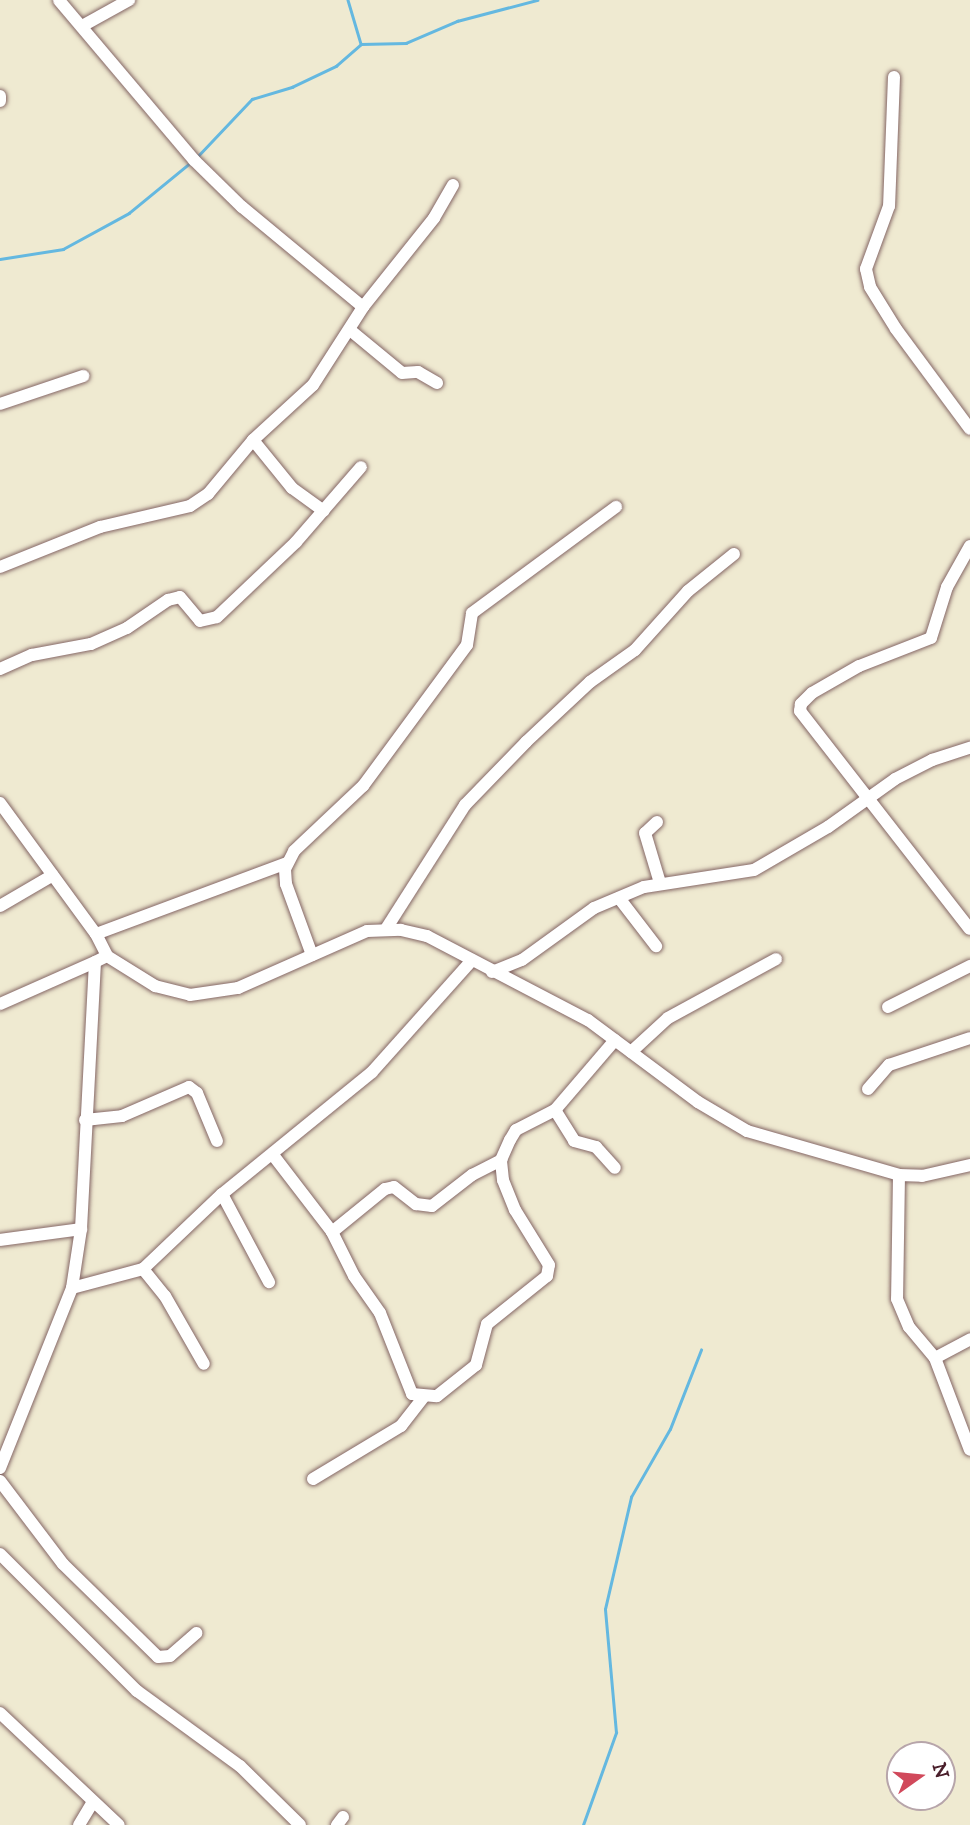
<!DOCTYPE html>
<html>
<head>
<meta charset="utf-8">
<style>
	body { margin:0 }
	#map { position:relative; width:970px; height:1825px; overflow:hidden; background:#efead1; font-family:"IM FELL DW Pica",serif }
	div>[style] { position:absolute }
	.stream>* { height:2.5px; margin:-1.25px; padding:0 1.25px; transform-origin:1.25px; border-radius:1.25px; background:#64b8e0 }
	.roads { filter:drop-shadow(0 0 2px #846665) drop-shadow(0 0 2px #846665) }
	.minor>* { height:12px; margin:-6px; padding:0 6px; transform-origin:6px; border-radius:6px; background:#fff }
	span { translate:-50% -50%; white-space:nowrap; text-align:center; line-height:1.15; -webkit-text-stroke:7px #fff; paint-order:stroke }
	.north { position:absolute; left:886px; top:1741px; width:70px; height:70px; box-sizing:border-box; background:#fff; border:2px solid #b7a5aa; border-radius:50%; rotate:75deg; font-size:19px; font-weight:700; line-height:28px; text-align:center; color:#4a1f2b }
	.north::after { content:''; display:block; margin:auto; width:24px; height:32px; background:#d1495b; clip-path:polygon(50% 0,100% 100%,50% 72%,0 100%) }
</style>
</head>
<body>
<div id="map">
	<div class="stream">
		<div style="left:348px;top:0;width:46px;rotate:73.5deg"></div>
		<div style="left:196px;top:158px;width:81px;rotate:-46.5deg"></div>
		<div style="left:252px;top:99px;width:42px;rotate:-16.7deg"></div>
		<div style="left:292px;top:87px;width:49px;rotate:-25.5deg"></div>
		<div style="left:336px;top:66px;width:33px;rotate:-41deg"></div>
		<div style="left:361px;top:44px;width:45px;rotate:-1.3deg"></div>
		<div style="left:406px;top:43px;width:56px;rotate:-23.3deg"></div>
		<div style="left:457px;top:21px;width:83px;rotate:-14.7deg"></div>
		<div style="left:0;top:259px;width:64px;rotate:-9deg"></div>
		<div style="left:63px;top:249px;width:75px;rotate:-28.6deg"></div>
		<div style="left:129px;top:213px;width:80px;rotate:-39.4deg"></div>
		<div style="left:583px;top:1825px;width:98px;rotate:-70.3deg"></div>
		<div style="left:616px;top:1733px;width:124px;rotate:-95.1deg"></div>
		<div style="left:605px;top:1609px;width:115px;rotate:-76.9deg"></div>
		<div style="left:631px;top:1497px;width:78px;rotate:-60.2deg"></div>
		<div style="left:670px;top:1429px;width:85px;rotate:-68.6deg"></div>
	</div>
	<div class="roads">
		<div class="minor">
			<div style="left:82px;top:26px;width:54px;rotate:-29deg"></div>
			<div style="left:894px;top:77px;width:129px;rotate:92.2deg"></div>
			<div style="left:889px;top:206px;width:67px;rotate:110.1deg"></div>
			<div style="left:866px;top:269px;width:18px;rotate:77deg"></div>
			<div style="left:870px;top:287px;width:49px;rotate:58.2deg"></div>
			<div style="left:896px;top:329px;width:124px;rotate:53.5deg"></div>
			<div style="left:0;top:96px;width:5px;rotate:90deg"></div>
			<div style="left:363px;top:307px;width:114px;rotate:-51.4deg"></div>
			<div style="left:434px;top:218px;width:38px;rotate:-60deg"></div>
			<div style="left:350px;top:330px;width:67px;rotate:39.6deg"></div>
			<div style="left:402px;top:373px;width:16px;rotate:-4deg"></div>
			<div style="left:418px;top:372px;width:22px;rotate:30deg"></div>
			<div style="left:0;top:404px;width:88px;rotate:-18.6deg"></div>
			<div style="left:253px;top:440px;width:62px;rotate:50.9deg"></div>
			<div style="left:292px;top:488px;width:39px;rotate:36deg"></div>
			<div style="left:970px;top:546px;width:47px;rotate:119.3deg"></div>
			<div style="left:947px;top:587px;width:53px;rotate:107.4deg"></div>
			<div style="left:931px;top:638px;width:77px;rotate:158.7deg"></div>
			<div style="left:859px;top:666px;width:54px;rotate:150.1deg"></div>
			<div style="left:812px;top:693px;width:16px;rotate:135deg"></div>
			<div style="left:801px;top:704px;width:7px;rotate:98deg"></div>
			<div style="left:800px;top:711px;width:276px;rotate:52.1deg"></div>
			<div style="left:0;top:567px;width:108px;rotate:-21.8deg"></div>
			<div style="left:100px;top:527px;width:92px;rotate:-13.1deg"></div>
			<div style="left:190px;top:506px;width:22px;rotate:-34deg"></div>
			<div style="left:208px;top:494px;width:70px;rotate:-50.2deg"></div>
			<div style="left:253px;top:440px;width:81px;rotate:-42.5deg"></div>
			<div style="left:313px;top:385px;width:93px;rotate:-57.3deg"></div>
			<div style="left:363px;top:307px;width:157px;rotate:-140.4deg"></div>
			<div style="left:242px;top:207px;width:67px;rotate:-135.6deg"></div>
			<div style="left:194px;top:160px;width:209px;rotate:-130.2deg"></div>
			<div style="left:0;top:669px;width:35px;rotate:-24deg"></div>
			<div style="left:32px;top:655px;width:60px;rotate:-10.6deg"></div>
			<div style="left:91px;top:644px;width:39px;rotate:-24deg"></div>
			<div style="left:127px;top:628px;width:50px;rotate:-34.3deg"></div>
			<div style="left:168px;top:600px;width:12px;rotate:-14deg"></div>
			<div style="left:180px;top:597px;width:31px;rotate:50deg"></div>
			<div style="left:200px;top:621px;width:17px;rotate:-13deg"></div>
			<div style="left:217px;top:617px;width:109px;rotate:-43.5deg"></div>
			<div style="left:296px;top:542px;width:99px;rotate:-49.1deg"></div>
			<div style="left:0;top:803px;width:162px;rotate:53.8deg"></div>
			<div style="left:96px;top:934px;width:25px;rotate:63deg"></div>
			<div style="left:107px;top:956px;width:57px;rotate:32deg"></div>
			<div style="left:155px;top:986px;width:36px;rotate:14deg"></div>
			<div style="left:190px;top:995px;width:49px;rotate:-8.3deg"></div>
			<div style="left:238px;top:988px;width:141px;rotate:-23.8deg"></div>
			<div style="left:367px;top:931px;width:34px;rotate:-2deg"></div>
			<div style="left:401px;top:930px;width:27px;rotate:13deg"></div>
			<div style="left:427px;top:936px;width:182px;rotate:27.6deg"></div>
			<div style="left:588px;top:1020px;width:137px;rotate:36.7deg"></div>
			<div style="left:698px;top:1102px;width:57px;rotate:30.6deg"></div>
			<div style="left:747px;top:1131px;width:158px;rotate:16.1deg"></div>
			<div style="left:899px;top:1175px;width:23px;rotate:2deg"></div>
			<div style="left:922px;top:1176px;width:49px;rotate:-12.9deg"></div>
			<div style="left:657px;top:822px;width:16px;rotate:137deg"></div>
			<div style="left:645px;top:833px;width:52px;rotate:73.3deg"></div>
			<div style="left:619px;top:898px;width:61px;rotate:52.4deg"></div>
			<div style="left:0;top:906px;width:61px;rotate:-30.3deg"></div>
			<div style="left:386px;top:929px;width:147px;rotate:-57.5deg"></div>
			<div style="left:465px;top:805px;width:88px;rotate:-45.9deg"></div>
			<div style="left:526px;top:742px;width:88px;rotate:-43.2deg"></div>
			<div style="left:590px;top:682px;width:55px;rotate:-35.4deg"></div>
			<div style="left:635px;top:650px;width:79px;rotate:-48.1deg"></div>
			<div style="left:688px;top:591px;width:59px;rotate:-38.8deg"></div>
			<div style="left:96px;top:934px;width:204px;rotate:-20.4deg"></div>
			<div style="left:312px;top:955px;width:76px;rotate:-110.1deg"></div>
			<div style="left:286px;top:884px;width:15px;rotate:-94deg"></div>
			<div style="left:285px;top:869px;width:20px;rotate:-63deg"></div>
			<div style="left:294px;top:851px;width:95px;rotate:-43.3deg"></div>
			<div style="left:363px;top:786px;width:175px;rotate:-53.6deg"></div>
			<div style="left:467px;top:645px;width:32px;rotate:-81deg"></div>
			<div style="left:472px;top:613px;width:179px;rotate:-36.4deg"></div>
			<div style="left:492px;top:972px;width:32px;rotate:-22deg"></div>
			<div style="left:522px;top:960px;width:89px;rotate:-35.8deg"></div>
			<div style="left:594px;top:908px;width:54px;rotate:-22.8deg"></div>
			<div style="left:644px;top:887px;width:111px;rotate:-8.8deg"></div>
			<div style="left:754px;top:870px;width:86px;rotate:-30.2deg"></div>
			<div style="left:828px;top:827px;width:82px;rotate:-35.6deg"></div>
			<div style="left:895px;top:779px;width:42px;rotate:-27.2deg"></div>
			<div style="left:932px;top:760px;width:40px;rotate:-18deg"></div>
			<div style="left:0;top:1004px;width:104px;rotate:-23.9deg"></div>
			<div style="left:888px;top:1007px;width:92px;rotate:-26.6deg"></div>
			<div style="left:631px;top:1052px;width:50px;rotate:-42.6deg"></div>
			<div style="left:668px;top:1018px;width:123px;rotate:-28.6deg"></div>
			<div style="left:868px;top:1089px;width:32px;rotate:-49deg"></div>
			<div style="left:889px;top:1065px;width:85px;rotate:-18.4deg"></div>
			<div style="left:555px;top:1110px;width:36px;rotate:58deg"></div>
			<div style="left:574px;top:1141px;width:23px;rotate:15deg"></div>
			<div style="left:596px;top:1147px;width:28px;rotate:48deg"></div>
			<div style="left:85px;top:1120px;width:37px;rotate:-6deg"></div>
			<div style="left:122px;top:1116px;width:73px;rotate:-23.4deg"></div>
			<div style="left:189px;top:1087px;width:10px;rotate:37deg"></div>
			<div style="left:197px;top:1093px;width:52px;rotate:67.4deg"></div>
			<div style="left:273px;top:1155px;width:97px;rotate:52.5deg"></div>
			<div style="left:332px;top:1232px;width:49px;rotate:63.4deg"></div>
			<div style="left:354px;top:1276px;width:45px;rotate:54.9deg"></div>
			<div style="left:380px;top:1313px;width:87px;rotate:68.4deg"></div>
			<div style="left:412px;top:1394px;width:25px;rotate:5deg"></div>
			<div style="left:437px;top:1396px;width:50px;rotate:-38.5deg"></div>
			<div style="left:476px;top:1365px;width:42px;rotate:-75deg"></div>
			<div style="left:487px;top:1324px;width:77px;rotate:-38.7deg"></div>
			<div style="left:547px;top:1276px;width:11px;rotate:-80deg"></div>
			<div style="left:549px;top:1265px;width:65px;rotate:-121.7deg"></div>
			<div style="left:515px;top:1210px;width:32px;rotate:-112deg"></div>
			<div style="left:503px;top:1180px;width:20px;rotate:-96deg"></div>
			<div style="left:501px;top:1160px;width:22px;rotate:-66deg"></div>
			<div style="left:510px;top:1140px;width:12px;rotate:-59deg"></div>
			<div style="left:516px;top:1130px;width:44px;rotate:-27.1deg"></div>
			<div style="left:555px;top:1110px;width:92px;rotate:-49.4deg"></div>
			<div style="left:899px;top:1175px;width:124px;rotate:90.9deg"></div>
			<div style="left:897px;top:1299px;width:30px;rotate:67deg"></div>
			<div style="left:909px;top:1327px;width:40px;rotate:50deg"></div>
			<div style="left:935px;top:1358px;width:98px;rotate:69.2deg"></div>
			<div style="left:222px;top:1194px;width:100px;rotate:61.9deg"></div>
			<div style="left:332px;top:1232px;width:68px;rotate:-39.1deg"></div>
			<div style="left:385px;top:1189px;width:9px;rotate:-13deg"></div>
			<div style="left:394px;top:1187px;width:28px;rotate:38deg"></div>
			<div style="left:416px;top:1204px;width:16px;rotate:7deg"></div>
			<div style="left:432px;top:1206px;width:51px;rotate:-37.8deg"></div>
			<div style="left:472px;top:1175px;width:33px;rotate:-27deg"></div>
			<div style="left:0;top:1240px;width:82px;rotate:-7.7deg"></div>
			<div style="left:143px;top:1269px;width:35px;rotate:51deg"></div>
			<div style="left:165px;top:1296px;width:78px;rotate:60.2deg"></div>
			<div style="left:72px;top:1288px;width:73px;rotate:-15deg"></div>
			<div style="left:143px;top:1269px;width:109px;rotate:-43.5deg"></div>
			<div style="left:222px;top:1194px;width:193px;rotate:-39.1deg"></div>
			<div style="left:372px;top:1072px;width:150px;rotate:-48.2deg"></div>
			<div style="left:935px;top:1358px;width:40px;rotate:-28deg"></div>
			<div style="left:0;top:1468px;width:194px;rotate:-68.2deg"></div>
			<div style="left:72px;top:1288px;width:60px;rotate:-81.3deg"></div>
			<div style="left:81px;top:1229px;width:267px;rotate:-87deg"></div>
			<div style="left:95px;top:962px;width:13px;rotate:-27deg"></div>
			<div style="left:313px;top:1479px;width:103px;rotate:-31.1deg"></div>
			<div style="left:401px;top:1426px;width:36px;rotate:-52deg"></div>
			<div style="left:0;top:1481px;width:104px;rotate:52.8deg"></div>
			<div style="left:63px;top:1564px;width:133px;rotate:44.4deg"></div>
			<div style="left:158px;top:1657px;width:12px;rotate:-5deg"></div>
			<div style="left:170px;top:1656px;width:35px;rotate:-41deg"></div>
			<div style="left:0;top:1554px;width:194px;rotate:45deg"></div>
			<div style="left:137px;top:1691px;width:127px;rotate:36.1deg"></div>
			<div style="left:240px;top:1766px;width:84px;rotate:44.5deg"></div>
			<div style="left:0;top:1713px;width:163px;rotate:43.3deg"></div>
			<div style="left:79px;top:1825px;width:27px;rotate:-59deg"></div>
			<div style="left:337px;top:1825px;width:10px;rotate:-53deg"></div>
		</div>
	</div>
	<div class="north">N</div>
</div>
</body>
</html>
